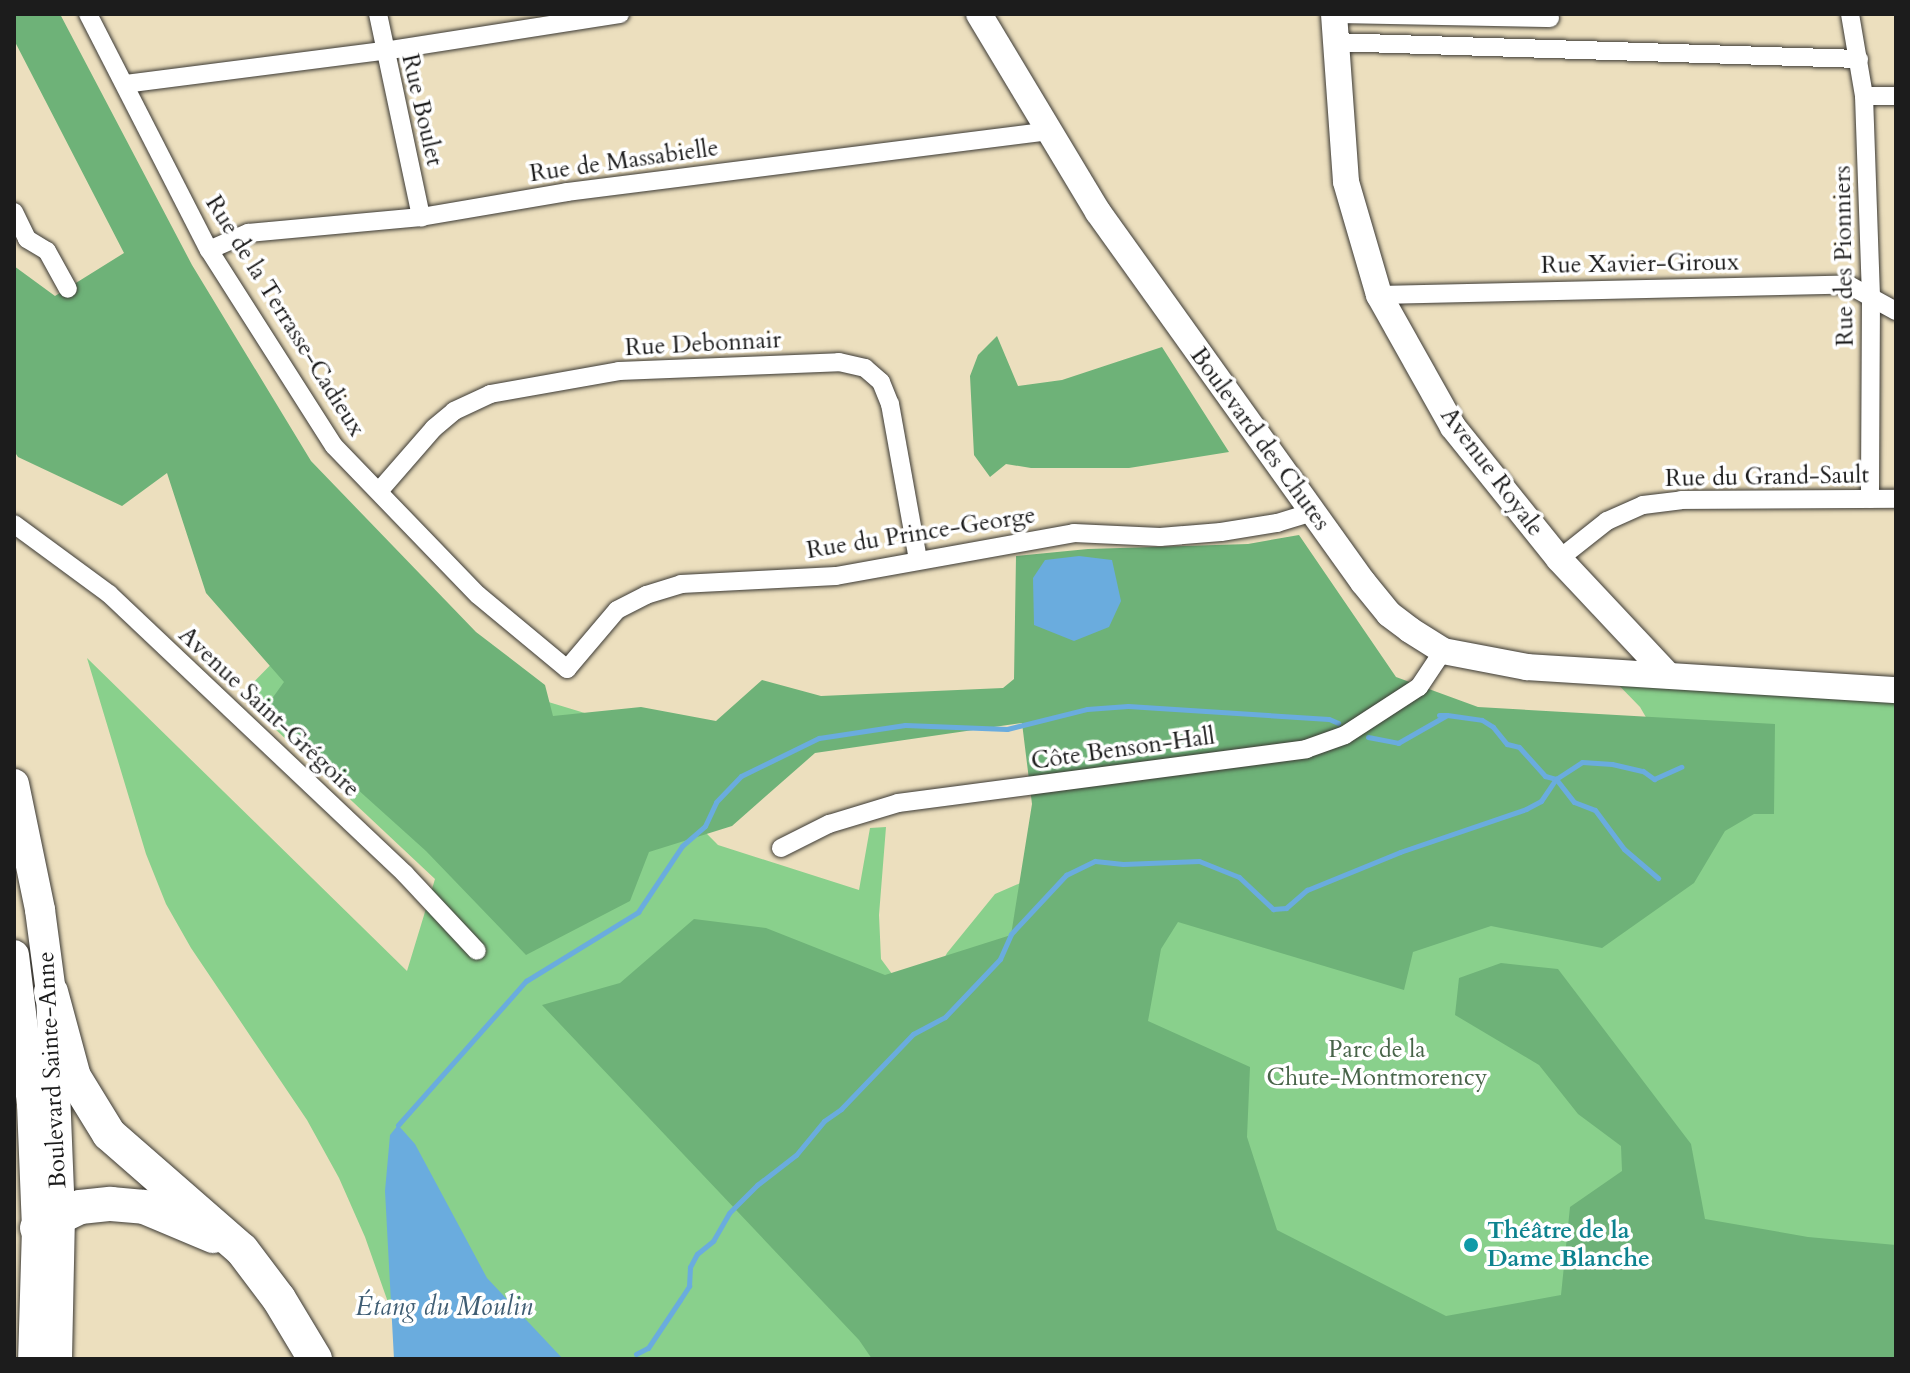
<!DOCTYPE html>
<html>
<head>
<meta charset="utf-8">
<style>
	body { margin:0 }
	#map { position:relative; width:1910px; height:1373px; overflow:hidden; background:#ecdfbe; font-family:Cardo,serif }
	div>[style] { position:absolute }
	.green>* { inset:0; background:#89d08c }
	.forest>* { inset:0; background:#6eb278 }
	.water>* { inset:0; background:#6aacde }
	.stream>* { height:5px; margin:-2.5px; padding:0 2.5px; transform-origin:2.5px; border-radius:2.5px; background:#6aacde }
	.roads { filter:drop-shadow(0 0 2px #3b3934) drop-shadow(0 0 2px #3b3934) }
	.street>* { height:18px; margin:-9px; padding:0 9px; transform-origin:9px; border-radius:9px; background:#fff }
	.secondary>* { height:26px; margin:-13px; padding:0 13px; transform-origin:13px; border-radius:13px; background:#fff }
	.primary>* { height:30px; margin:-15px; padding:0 15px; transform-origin:15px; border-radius:15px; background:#fff }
	.highway>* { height:34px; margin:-17px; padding:0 17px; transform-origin:17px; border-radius:17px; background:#fff }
	.dots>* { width:22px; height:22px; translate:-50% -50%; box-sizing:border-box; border:4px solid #fff; border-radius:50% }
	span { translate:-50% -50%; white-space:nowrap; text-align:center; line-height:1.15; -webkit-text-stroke:7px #fff; paint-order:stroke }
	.street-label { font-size:24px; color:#1c1c1c }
	.park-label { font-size:24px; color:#486449 }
	.culture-label { font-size:24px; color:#0d838f; font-weight:700 }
	.left { translate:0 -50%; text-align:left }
	.water-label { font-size:26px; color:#3f5d73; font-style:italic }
	.frame { position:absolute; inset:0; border:16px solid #1c1c1c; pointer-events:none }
</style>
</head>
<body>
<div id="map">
	<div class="green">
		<div style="clip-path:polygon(395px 549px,442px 610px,522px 694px,588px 714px,718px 845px,859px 890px,870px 828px,886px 827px,879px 915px,881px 959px,918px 1009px,947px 953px,995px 894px,1025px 881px,1693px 798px,1640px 707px,1606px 672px,1896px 690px,1896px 1359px,408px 1359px,365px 1237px,339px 1178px,307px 1120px,191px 948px,166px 904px,146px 854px,87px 658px,407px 971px,435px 879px,240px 696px,289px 646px,275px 631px)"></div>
	</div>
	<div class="forest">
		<div style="clip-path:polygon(14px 14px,60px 14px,192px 265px,311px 461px,476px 632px,545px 685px,553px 716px,641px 707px,716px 721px,762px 680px,821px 696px,1003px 688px,1014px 679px,1016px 556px,1088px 549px,1248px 544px,1299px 535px,1396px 677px,1478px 707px,1775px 724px,1774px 814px,1754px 814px,1725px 831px,1694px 883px,1602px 948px,1491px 926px,1413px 952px,1404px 990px,1178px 922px,1161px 949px,1148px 1021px,1250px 1067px,1247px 1137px,1277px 1230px,1446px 1316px,1561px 1295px,1570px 1207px,1622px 1171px,1621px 1146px,1578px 1114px,1539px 1065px,1455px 1015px,1459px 978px,1501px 963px,1558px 969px,1691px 1144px,1705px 1219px,1808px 1237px,1896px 1245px,1896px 1359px,872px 1359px,859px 1340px,542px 1005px,620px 983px,694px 919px,766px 928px,885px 975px,1011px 935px,1032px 804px,1022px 723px,815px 753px,732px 826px,649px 852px,630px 901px,526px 955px,426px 851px,266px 707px,284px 682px,206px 593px,167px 473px,122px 506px,18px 457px,14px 451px,14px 266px,55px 296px,124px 253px,14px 40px)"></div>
		<div style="clip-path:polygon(997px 336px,1018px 386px,1062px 380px,1162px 347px,1229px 452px,1129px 468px,1031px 468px,1006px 464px,990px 477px,974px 455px,970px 376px,978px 355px)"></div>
	</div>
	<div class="water">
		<div style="clip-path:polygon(1079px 556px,1112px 560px,1121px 601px,1109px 627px,1074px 641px,1034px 625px,1033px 578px,1045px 560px)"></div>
		<div style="clip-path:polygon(398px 1125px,415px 1144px,487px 1278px,563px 1359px,394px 1359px,385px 1191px,390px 1135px)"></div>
	</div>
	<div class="stream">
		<div style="left:1447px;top:715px;width:35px;rotate:8deg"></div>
		<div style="left:1482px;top:720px;width:13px;rotate:32deg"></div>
		<div style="left:1493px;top:727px;width:22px;rotate:51deg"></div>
		<div style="left:1507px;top:744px;width:12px;rotate:14deg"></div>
		<div style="left:1519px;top:747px;width:39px;rotate:48deg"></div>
		<div style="left:1545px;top:776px;width:11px;rotate:15deg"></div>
		<div style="left:1556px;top:779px;width:29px;rotate:52deg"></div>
		<div style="left:1574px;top:802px;width:22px;rotate:21deg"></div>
		<div style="left:1595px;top:810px;width:49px;rotate:53.4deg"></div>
		<div style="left:1624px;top:849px;width:45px;rotate:40.5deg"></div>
		<div style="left:1368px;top:737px;width:31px;rotate:11deg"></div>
		<div style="left:1398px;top:743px;width:56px;rotate:-29.7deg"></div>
		<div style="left:1447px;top:715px;width:8px;rotate:180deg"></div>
		<div style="left:398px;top:1125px;width:193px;rotate:-48.4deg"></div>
		<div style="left:526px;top:981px;width:132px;rotate:-31.6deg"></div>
		<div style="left:638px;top:912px;width:79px;rotate:-56.3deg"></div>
		<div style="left:682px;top:846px;width:30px;rotate:-41deg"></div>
		<div style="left:705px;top:826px;width:26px;rotate:-65deg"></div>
		<div style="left:716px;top:802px;width:36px;rotate:-46deg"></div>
		<div style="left:741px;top:776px;width:87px;rotate:-26deg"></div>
		<div style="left:819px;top:738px;width:87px;rotate:-8.6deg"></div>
		<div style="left:905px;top:725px;width:102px;rotate:2.2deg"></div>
		<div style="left:1007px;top:729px;width:82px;rotate:-14deg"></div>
		<div style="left:1087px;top:709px;width:41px;rotate:-4.2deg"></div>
		<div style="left:1128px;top:706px;width:201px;rotate:3.7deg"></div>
		<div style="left:1329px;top:719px;width:10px;rotate:24deg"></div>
		<div style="left:636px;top:1354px;width:13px;rotate:-27deg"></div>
		<div style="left:648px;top:1348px;width:58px;rotate:-56.3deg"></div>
		<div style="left:680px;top:1300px;width:17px;rotate:-57deg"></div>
		<div style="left:689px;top:1286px;width:19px;rotate:-87deg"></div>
		<div style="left:690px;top:1267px;width:15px;rotate:-62deg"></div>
		<div style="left:697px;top:1254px;width:21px;rotate:-39deg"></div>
		<div style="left:713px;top:1241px;width:32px;rotate:-60deg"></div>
		<div style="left:729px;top:1213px;width:40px;rotate:-45deg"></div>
		<div style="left:757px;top:1185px;width:49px;rotate:-37.6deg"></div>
		<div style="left:796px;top:1155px;width:44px;rotate:-50.5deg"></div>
		<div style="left:824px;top:1121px;width:21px;rotate:-35deg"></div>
		<div style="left:841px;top:1109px;width:104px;rotate:-46.2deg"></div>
		<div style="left:913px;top:1034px;width:36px;rotate:-28deg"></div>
		<div style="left:945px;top:1017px;width:80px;rotate:-46.5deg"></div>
		<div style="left:1000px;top:959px;width:27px;rotate:-66deg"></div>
		<div style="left:1011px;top:934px;width:81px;rotate:-47deg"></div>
		<div style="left:1066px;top:875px;width:32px;rotate:-26deg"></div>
		<div style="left:1095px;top:861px;width:28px;rotate:6deg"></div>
		<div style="left:1123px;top:864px;width:76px;rotate:-2.3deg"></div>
		<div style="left:1199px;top:861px;width:43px;rotate:21.8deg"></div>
		<div style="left:1239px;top:877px;width:47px;rotate:43.3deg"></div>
		<div style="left:1273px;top:909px;width:13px;rotate:-4deg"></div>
		<div style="left:1286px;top:908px;width:28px;rotate:-41deg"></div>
		<div style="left:1307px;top:890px;width:100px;rotate:-22.2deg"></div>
		<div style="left:1400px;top:852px;width:133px;rotate:-18.8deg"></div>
		<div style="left:1526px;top:809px;width:17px;rotate:-28deg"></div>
		<div style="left:1541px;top:801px;width:27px;rotate:-56deg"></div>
		<div style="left:1556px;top:779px;width:31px;rotate:-33deg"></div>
		<div style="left:1582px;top:762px;width:30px;rotate:4deg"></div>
		<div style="left:1612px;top:764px;width:32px;rotate:13deg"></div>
		<div style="left:1643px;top:771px;width:14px;rotate:36deg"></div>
		<div style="left:1654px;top:779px;width:30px;rotate:-24deg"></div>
	</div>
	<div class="roads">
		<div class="street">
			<div style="left:88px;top:14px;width:265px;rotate:62.9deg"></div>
			<div style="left:209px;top:250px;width:232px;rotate:57.5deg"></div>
			<div style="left:334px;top:446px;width:207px;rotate:46deg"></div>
			<div style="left:478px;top:595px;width:116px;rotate:39.7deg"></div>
			<div style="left:567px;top:669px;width:77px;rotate:-49.7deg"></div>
			<div style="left:617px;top:610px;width:33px;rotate:-27deg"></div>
			<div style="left:646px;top:595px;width:37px;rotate:-17deg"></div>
			<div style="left:681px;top:584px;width:155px;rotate:-3deg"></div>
			<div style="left:836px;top:576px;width:242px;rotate:-10.2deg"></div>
			<div style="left:1074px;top:533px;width:86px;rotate:2.7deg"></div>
			<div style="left:1160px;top:537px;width:61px;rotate:-4.7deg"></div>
			<div style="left:1221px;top:532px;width:57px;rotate:-9.1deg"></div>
			<div style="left:1277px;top:523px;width:37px;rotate:-17deg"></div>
			<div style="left:378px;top:14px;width:208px;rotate:78deg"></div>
			<div style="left:1334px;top:14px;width:216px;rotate:1.1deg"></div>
			<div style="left:1850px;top:14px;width:83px;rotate:80.3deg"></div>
			<div style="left:1864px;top:96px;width:202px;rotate:88deg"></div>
			<div style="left:1871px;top:298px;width:201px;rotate:90.3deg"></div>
			<div style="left:1333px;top:42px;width:526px;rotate:1.85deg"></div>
			<div style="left:125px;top:84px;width:261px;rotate:-7.3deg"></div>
			<div style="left:384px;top:51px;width:239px;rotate:-8.9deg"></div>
			<div style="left:1864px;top:96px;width:32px"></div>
			<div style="left:14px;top:212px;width:30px;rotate:64deg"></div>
			<div style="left:27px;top:239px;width:23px;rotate:31deg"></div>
			<div style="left:47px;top:251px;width:43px;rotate:61.1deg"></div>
			<div style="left:209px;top:250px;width:43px;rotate:-23.6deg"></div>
			<div style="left:248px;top:233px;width:174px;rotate:-5.3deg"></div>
			<div style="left:421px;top:217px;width:148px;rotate:-9.7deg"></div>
			<div style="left:567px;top:192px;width:485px;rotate:-7.2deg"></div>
			<div style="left:1379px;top:295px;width:468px;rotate:-1.3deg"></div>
			<div style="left:1847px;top:284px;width:56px;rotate:28.9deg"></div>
			<div style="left:380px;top:490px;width:82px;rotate:-48.9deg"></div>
			<div style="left:434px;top:428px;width:26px;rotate:-40deg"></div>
			<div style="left:454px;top:411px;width:40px;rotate:-25deg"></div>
			<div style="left:490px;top:394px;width:131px;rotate:-10.1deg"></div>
			<div style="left:619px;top:371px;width:220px;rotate:-2.3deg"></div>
			<div style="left:839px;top:362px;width:27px;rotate:13deg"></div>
			<div style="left:865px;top:368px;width:21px;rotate:41deg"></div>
			<div style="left:881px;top:382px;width:24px;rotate:68deg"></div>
			<div style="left:890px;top:404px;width:158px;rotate:79.8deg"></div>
			<div style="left:14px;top:524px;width:118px;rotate:36.4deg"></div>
			<div style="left:109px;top:594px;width:407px;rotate:43.4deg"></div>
			<div style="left:405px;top:874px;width:105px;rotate:46.9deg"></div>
			<div style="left:1559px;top:559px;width:61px;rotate:-38.4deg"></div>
			<div style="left:1607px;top:521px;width:39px;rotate:-24deg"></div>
			<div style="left:1643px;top:505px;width:38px;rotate:-7deg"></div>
			<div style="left:1681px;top:500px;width:215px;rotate:-0.3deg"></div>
			<div style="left:781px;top:848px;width:54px;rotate:-26.6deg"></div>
			<div style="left:829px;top:824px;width:72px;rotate:-16.9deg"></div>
			<div style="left:898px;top:803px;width:412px;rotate:-7.5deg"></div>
			<div style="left:1306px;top:749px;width:41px;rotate:-19.7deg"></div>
			<div style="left:1345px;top:735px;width:88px;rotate:-33deg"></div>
			<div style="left:1419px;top:687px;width:43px;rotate:-56.3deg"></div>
		</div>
		<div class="secondary">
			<div style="left:979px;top:14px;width:231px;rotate:59deg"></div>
			<div style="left:1098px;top:212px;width:455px;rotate:54.4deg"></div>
			<div style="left:1363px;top:582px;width:41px;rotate:50.9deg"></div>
			<div style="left:1389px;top:614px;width:26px;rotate:37deg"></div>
			<div style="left:1410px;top:630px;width:39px;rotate:32deg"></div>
			<div style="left:1443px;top:651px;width:86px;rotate:10.8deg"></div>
			<div style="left:1527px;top:667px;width:370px;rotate:3.6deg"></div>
			<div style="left:1334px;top:14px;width:168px;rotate:85.9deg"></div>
			<div style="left:1346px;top:182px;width:118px;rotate:73.7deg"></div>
			<div style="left:1379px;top:295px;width:151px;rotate:60.7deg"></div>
			<div style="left:1453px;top:427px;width:169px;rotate:51.2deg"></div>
			<div style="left:1559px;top:559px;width:159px;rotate:46.8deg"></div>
		</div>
		<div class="primary">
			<div style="left:14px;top:784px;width:129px;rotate:78.3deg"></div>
			<div style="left:40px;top:910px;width:83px;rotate:82.4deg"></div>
			<div style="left:51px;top:992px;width:223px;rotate:87.7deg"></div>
			<div style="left:60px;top:1215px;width:144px;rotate:91.2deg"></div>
			<div style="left:14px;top:955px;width:150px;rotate:83.1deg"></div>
			<div style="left:32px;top:1104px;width:124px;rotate:87.7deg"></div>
			<div style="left:37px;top:1228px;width:131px;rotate:91.7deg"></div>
		</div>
		<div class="highway">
			<div style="left:51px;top:992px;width:88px;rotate:74.9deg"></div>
			<div style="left:74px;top:1077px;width:67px;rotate:58.4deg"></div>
			<div style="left:109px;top:1134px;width:176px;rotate:41.1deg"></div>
			<div style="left:242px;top:1250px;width:61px;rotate:52.9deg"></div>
			<div style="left:279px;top:1299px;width:70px;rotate:59deg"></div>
			<div style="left:37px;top:1228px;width:48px;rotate:-26deg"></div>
			<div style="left:80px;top:1207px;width:31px;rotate:-6deg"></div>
			<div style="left:111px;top:1204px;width:33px;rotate:5deg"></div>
			<div style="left:144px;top:1207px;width:75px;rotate:22.8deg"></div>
		</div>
	</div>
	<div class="dots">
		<div style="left:1471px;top:1245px;background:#0f9aa8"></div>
	</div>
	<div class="street-label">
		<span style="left:422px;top:110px;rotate:77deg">Rue Boulet</span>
		<span style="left:624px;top:161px;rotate:-8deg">Rue de Massabielle</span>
		<span style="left:1844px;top:256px;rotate:-91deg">Rue des Pionniers</span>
		<span style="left:1640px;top:264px;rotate:-1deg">Rue Xavier-Giroux</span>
		<span style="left:285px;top:316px;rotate:58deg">Rue de la Terrasse-Cadieux</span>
		<span style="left:703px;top:344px;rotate:-3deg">Rue Debonnair</span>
		<span style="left:1260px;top:439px;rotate:54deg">Boulevard des Chutes</span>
		<span style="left:1492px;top:472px;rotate:53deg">Avenue Royale</span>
		<span style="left:1767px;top:477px;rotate:-1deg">Rue du Grand-Sault</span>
		<span style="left:921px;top:533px;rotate:-9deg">Rue du Prince-George</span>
		<span style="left:269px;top:712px;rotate:43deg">Avenue Saint-Grégoire</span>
		<span style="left:1123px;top:749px;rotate:-8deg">Côte Benson-Hall</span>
		<span style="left:52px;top:1070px;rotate:-93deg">Boulevard Sainte-Anne</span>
	</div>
	<div class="park-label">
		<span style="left:1377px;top:1064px">Parc de la<br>Chute-Montmorency</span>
	</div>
	<div class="culture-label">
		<span class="left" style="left:1487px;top:1245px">Théâtre de la<br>Dame Blanche</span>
	</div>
	<div class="water-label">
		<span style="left:444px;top:1307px">Étang du Moulin</span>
	</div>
	<div class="frame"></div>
</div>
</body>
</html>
